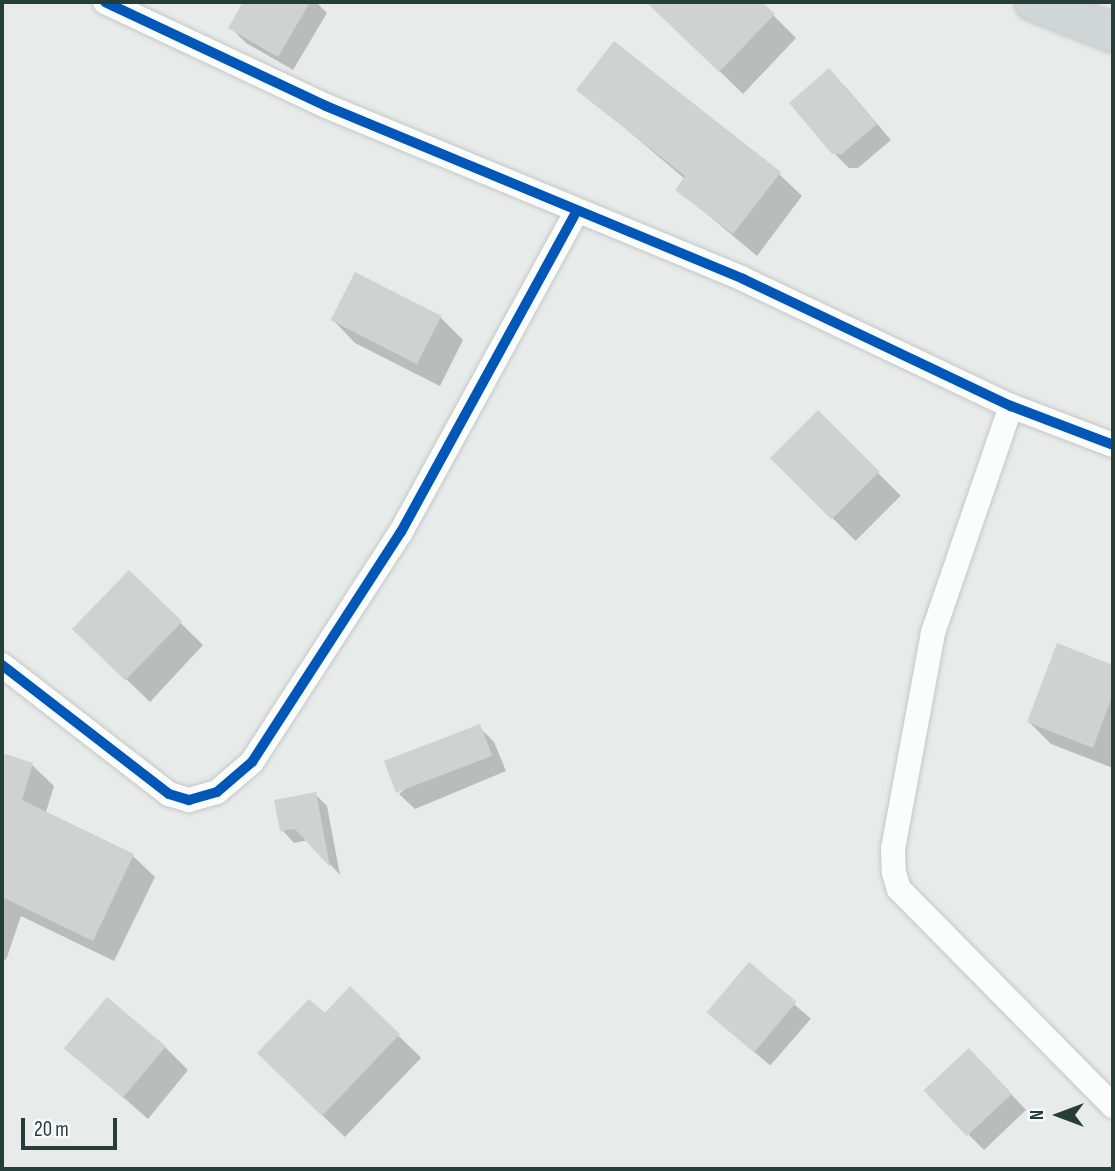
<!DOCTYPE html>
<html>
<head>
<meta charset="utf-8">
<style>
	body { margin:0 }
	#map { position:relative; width:1115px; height:1171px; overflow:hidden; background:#e7ebe9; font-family:"Sofia Sans Condensed",sans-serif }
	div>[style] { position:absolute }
	.shadow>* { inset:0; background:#0003; transform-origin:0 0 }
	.building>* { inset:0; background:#ced3d1; transform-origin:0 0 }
	.roads { filter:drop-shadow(0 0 2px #c4c8c6) drop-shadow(0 0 2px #c4c8c6) }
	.street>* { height:24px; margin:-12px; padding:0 12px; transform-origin:12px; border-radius:12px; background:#fbfcfc }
	.primary>* { height:38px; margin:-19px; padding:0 19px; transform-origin:19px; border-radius:19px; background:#d0d6d5 }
	.cycleway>* { height:10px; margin:-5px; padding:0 5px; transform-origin:5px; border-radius:5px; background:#0057b8 }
	span { translate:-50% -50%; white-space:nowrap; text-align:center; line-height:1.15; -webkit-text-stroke:5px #f6faf8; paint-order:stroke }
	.frame { position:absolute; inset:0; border:4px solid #253e39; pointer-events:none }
	.north { position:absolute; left:1024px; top:1080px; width:70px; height:70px; -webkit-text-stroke:5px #f6faf8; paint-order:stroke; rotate:270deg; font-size:19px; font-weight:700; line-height:28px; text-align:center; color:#253e39 }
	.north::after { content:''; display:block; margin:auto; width:24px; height:32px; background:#253e39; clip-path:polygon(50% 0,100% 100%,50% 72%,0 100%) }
	.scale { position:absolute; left:21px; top:1118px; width:96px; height:32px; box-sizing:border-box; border:4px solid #253e39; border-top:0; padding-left:9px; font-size:21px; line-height:24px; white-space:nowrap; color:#253e39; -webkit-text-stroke:5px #f6faf8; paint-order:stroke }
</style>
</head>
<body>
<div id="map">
	<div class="shadow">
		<div style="clip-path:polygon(245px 2px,316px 2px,327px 13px,293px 70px,246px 43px,230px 27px)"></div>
		<div style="clip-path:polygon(669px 2px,760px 2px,796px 38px,743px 94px,659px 12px)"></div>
		<div style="clip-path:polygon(844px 85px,891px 140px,858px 168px,849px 168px,834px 153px)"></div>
		<div style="clip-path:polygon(579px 89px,779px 174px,802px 196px,757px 256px,677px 189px,685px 179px)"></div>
		<div style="clip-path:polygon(440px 317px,463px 340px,440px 386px,355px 343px,333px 320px)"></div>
		<div style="left:818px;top:413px;width:117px;height:64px;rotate:45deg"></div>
		<div style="clip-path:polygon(129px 572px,203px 645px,150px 702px,97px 651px)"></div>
		<div style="clip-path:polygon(1058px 645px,1113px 667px,1113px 768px,1051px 744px,1029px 722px)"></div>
		<div style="clip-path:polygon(479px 727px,494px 742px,506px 771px,415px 809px,399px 794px)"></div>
		<div style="clip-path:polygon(2px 755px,32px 765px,54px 786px,46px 812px,133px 856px,155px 877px,114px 961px,21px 916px,6px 960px,2px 958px)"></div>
		<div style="clip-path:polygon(315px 794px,327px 806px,340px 875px,308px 840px,294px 843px,282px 830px)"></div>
		<div style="left:749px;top:965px;width:82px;height:62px;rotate:41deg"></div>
		<div style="left:350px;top:989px;width:99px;height:110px;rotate:44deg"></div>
		<div style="clip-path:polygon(165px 1047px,188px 1070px,148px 1119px,68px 1049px)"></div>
		<div style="clip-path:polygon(984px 1065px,1026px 1110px,984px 1150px,969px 1135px)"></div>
	</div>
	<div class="building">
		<div style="clip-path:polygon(243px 2px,310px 2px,278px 57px,228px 28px)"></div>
		<div style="clip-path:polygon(646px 2px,762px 2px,775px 14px,719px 72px)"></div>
		<div style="clip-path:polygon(614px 41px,781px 172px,733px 234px,675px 190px,685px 176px,576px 90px)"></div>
		<div style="clip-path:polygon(829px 68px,877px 124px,842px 154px,832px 154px,789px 103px)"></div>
		<div style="left:355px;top:272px;width:97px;height:54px;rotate:27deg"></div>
		<div style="left:818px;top:410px;width:87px;height:68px;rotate:45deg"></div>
		<div style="left:129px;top:570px;width:74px;height:82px;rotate:44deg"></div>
		<div style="clip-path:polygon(1057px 643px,1113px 665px,1113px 694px,1093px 748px,1027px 722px)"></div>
		<div style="left:480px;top:724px;width:34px;height:103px;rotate:69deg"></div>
		<div style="clip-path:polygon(2px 753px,33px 763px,22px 800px,134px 854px,93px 941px,2px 897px)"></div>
		<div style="clip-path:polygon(316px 792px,330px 867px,295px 829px,280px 831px,274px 800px)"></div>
		<div style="left:749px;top:962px;width:62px;height:66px;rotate:40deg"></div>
		<div style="clip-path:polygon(350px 986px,400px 1034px,322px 1116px,257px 1053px,309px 999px,325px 1013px)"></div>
		<div style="left:107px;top:997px;width:77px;height:67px;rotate:40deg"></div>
		<div style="left:969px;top:1048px;width:63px;height:62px;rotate:47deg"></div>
	</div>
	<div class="roads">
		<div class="street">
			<div style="left:105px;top:2px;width:244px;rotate:25.2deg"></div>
			<div style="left:326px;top:106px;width:451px;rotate:22.5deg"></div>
			<div style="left:743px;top:279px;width:297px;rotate:25.4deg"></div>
			<div style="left:1011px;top:406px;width:109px;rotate:20.9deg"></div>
			<div style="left:1011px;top:406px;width:240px;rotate:109deg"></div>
			<div style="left:933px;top:633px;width:219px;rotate:100.5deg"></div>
			<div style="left:893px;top:848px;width:25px;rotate:88deg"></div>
			<div style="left:894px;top:873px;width:17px;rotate:73deg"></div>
			<div style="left:899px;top:889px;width:305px;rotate:45.4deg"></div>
			<div style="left:2px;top:665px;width:211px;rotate:37.7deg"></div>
			<div style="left:169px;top:794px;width:21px;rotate:17deg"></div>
			<div style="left:189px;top:800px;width:29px;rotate:-16deg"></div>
			<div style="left:217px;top:792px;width:46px;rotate:-40.6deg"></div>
			<div style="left:252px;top:762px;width:274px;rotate:-57.1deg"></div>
			<div style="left:401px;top:532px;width:364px;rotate:-61.3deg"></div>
		</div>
		<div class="primary">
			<div style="left:1034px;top:2px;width:85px;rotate:21.4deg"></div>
		</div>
	</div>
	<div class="cycleway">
		<div style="left:105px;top:2px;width:244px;rotate:25.2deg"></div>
		<div style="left:326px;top:106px;width:451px;rotate:22.5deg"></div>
		<div style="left:743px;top:279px;width:297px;rotate:25.4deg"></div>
		<div style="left:1011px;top:406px;width:109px;rotate:20.9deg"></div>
		<div style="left:2px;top:665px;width:211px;rotate:37.7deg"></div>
		<div style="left:169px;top:794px;width:21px;rotate:17deg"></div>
		<div style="left:189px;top:800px;width:29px;rotate:-16deg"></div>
		<div style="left:217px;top:792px;width:46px;rotate:-40.6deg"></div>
		<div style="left:252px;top:762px;width:274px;rotate:-57.1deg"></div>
		<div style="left:401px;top:532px;width:364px;rotate:-61.3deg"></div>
	</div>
	<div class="frame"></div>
	<div class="north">N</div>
	<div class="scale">20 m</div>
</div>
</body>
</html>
